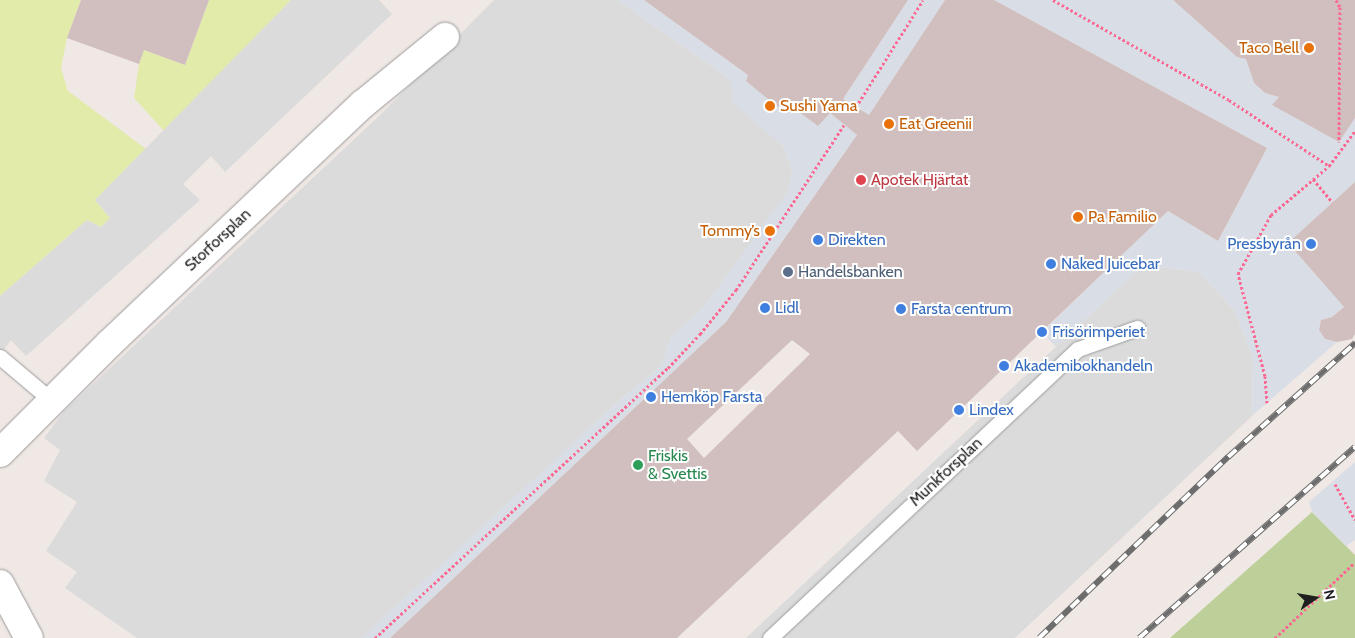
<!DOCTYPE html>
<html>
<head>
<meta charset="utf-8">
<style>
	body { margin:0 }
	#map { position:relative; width:1355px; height:638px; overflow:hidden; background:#f0e8e5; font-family:Cabin,sans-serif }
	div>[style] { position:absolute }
	.grass>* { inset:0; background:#e3ebaa }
	.forest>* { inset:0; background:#bed099 }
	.parking>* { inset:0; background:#dbdbdb }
	.plaza>* { inset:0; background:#d9dee6 }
	.building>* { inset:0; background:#d0bfbe }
	.path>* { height:3px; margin-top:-1.5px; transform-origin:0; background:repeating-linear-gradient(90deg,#fc6993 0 2.5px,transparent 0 5px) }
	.roads { filter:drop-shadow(0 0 1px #9c9c9c) drop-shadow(0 0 1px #9c9c9c) }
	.service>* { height:15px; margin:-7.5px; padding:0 7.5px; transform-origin:7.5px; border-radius:7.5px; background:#fff }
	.minor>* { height:28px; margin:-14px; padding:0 14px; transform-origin:14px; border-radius:14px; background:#fff }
	.rail>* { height:5.5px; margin-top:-2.75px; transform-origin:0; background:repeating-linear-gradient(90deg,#fff 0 11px,#6d6d6d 0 22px); box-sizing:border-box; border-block:1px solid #6d6d6d }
	.dots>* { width:14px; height:14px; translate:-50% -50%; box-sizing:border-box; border:2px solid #fff; border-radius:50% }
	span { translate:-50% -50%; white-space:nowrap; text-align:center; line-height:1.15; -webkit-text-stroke:4px #fff; paint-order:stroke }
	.food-label { font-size:16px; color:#c56008 }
	.right { translate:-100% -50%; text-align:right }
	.left { translate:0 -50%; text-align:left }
	.health-label { font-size:16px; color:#be3a42 }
	.street-label { font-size:16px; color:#1f1f1f }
	.shop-label { font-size:16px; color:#366cbe }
	.service-label { font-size:16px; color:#4e5e75 }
	.leisure-label { font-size:16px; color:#27864d }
	.north { position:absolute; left:1290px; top:573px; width:50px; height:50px; -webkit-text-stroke:4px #fff; paint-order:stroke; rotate:77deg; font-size:14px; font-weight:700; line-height:20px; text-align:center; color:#1f1f1f }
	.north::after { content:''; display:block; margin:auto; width:18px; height:22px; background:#1f1f1f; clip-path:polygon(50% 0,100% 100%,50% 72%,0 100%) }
</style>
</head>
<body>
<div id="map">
	<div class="grass">
		<div style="clip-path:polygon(0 0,81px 0,67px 38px,61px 68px,68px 91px,146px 149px,95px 200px,110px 218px,101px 227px,87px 220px,0 296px)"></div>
		<div style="clip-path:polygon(209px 0,291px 0,164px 131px,134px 98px,139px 64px,144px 50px,185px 65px)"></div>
	</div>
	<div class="forest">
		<div style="clip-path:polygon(1312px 512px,1355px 555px,1355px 638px,1170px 638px)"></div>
	</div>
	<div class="parking">
		<div style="clip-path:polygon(291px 0,379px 0,392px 14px,225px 172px,211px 156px,183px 184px,200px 200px,26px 356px,11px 340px,0 355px,0 296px,87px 220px,101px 227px,110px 218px,95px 200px)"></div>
		<div style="clip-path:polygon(494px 0,617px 0,731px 80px,765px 129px,783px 146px,792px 170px,788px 192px,703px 308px,671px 337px,661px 366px,622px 398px,363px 638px,137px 638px,65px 588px,77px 572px,46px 551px,77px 502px,44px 481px,60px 450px,44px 438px,64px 411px,380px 115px)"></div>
		<div style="clip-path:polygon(1143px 265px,1199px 272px,1234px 310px,1253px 358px,1252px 416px,1015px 638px,746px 638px)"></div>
	</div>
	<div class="plaza">
		<div style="clip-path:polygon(617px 0,644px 0,748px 75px,746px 81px,778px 106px,783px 100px,818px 125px,830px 113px,857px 135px,726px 322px,390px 638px,361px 638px,622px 398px,661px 366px,671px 337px,703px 308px,788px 191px,792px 170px,783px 146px,733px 103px,731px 80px)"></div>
		<div style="clip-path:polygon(908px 0,945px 0,869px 115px,843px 99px)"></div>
		<div style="clip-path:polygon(994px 0,1173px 0,1237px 57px,1246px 59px,1254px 83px,1265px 93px,1279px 97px,1273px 105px,1339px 142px,1355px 118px,1355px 182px,1288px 243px,1344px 307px,1332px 317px,1321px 320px,1319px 330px,1325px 339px,1337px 342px,1252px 416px,1253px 358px,1234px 310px,1199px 272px,1143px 265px,1056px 347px,1042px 332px,1168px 211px,1218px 241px,1267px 148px)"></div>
		<div style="clip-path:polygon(1355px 462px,1355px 540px,1346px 546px,1312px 512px,1309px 502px)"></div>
	</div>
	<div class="building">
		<div style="clip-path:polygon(81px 0,209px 0,185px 65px,144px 50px,139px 64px,67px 38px)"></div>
		<div style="clip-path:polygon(evenodd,644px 0,908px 0,843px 99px,869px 115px,945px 0,994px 0,1267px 148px,1218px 241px,1168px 211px,917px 451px,898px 431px,677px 638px,390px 638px,726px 322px,857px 135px,830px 113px,818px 126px,783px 100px,778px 107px,746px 81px,748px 75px,644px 0,792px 340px,810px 354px,704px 458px,687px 439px,792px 340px)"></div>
		<div style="clip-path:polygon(1173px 0,1355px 0,1355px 118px,1339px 142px,1272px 105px,1279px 97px,1265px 93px,1254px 83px,1246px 59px,1237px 57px)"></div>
		<div style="clip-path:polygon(1355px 182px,1355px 334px,1352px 339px,1337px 342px,1325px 339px,1319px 330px,1321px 320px,1332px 317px,1344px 307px,1288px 243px)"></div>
	</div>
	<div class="path">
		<div style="left:1053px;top:0;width:202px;rotate:29.6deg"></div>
		<div style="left:1229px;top:100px;width:120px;rotate:33.4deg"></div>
		<div style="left:1336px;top:0;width:8px;rotate:60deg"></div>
		<div style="left:1340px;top:7px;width:135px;rotate:90.4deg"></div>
		<div style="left:856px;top:107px;width:126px;rotate:-57.9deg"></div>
		<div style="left:1313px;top:179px;width:30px;rotate:50deg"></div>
		<div style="left:1267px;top:403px;width:27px;rotate:-94deg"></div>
		<div style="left:1265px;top:376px;width:106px;rotate:-104.8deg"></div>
		<div style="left:1238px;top:274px;width:68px;rotate:-60.8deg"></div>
		<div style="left:1271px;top:215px;width:76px;rotate:-40.2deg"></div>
		<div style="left:1329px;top:166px;width:44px;rotate:-53.4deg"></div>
		<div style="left:1335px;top:484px;width:41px;rotate:60.9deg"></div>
		<div style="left:375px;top:638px;width:398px;rotate:-42.7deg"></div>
		<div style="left:668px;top:368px;width:47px;rotate:-46.7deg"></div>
		<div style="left:700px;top:334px;width:57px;rotate:-50.7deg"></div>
		<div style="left:736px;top:290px;width:197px;rotate:-56.8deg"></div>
		<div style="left:1275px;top:638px;width:110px;rotate:-43.5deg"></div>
	</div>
	<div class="roads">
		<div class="service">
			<div style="left:0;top:357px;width:67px;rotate:40.1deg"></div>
			<div style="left:770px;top:638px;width:422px;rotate:-43.2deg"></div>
			<div style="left:1078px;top:349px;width:63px;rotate:-19.6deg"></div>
		</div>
		<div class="minor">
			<div style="left:0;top:453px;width:156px;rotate:-45deg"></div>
			<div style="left:110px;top:343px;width:348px;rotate:-43.4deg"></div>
			<div style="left:363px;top:104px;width:106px;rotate:-39.3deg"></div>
			<div style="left:0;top:584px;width:61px;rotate:61.8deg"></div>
		</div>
	</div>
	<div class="rail">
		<div style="left:1039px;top:638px;width:262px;rotate:-43.8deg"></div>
		<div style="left:1228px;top:457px;width:171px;rotate:-41.9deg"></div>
		<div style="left:1139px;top:638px;width:288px;rotate:-41.5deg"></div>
	</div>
	<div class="dots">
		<div style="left:1309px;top:48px;background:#e8710a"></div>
		<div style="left:770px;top:106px;background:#e8710a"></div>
		<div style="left:889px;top:124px;background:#e8710a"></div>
		<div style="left:861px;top:180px;background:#e0444e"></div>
		<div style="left:1078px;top:217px;background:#e8710a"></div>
		<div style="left:770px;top:231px;background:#e8710a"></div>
		<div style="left:818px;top:240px;background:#3f7fe0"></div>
		<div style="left:1311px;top:244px;background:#3f7fe0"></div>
		<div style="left:1051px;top:264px;background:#3f7fe0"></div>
		<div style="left:788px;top:272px;background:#5c6f8a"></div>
		<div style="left:765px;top:308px;background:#3f7fe0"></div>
		<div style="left:901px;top:309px;background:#3f7fe0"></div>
		<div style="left:1042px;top:332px;background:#3f7fe0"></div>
		<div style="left:1004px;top:366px;background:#3f7fe0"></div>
		<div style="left:651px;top:397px;background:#3f7fe0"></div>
		<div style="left:959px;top:410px;background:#3f7fe0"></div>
		<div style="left:638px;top:465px;background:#2e9e5b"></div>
	</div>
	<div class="food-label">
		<span class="right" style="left:1299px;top:48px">Taco Bell</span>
		<span class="left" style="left:780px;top:106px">Sushi Yama</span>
		<span class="left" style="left:899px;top:124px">Eat Greenii</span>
		<span class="left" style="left:1088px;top:217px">Pa Familio</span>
		<span class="right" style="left:760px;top:231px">Tommy’s</span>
	</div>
	<div class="health-label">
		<span class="left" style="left:871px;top:180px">Apotek Hjärtat</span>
	</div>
	<div class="street-label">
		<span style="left:218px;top:240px;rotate:-43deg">Storforsplan</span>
		<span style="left:946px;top:472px;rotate:-43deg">Munkforsplan</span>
	</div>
	<div class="shop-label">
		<span class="left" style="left:828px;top:240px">Direkten</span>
		<span class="right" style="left:1301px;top:244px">Pressbyrån</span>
		<span class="left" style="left:1061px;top:264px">Naked Juicebar</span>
		<span class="left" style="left:775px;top:308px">Lidl</span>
		<span class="left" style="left:911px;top:309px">Farsta centrum</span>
		<span class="left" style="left:1052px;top:332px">Frisörimperiet</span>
		<span class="left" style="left:1014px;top:366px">Akademibokhandeln</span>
		<span class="left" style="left:661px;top:397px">Hemköp Farsta</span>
		<span class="left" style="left:969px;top:410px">Lindex</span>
	</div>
	<div class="service-label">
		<span class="left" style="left:798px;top:272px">Handelsbanken</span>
	</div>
	<div class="leisure-label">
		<span class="left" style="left:648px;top:465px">Friskis<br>&amp; Svettis</span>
	</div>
	<div class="north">N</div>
</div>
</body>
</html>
